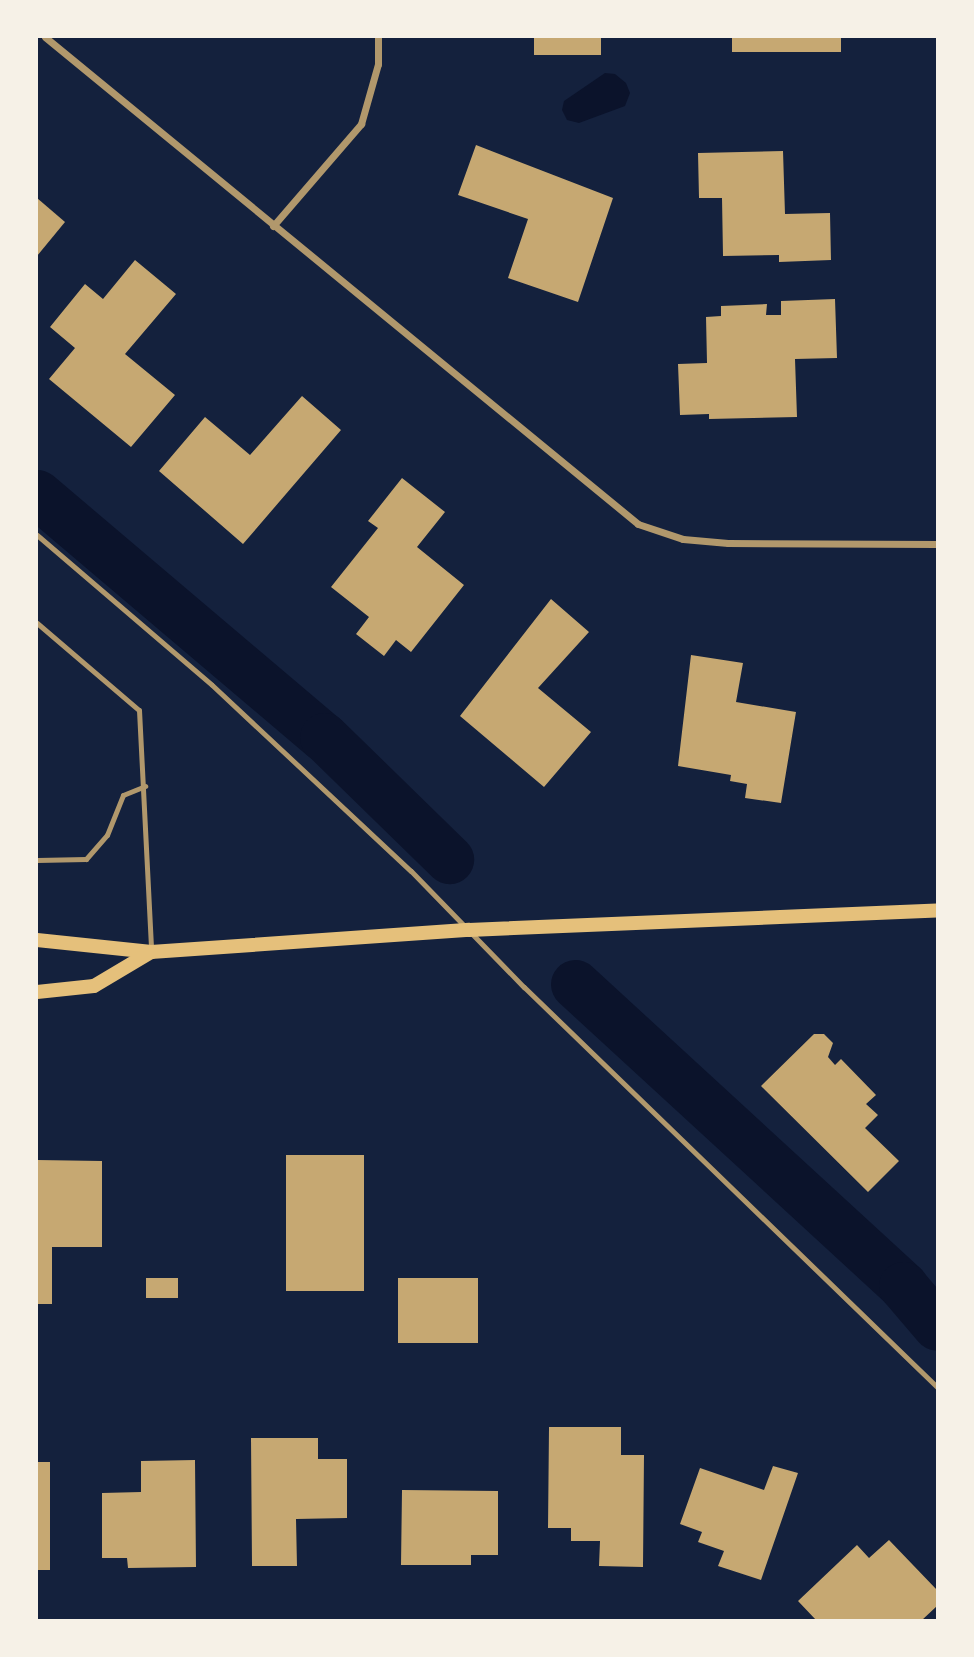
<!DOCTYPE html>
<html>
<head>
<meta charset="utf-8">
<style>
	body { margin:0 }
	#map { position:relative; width:974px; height:1657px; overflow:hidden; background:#14213d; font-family:"DM Sans",sans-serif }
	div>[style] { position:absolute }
	.water>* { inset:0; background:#0b132b }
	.canal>* { height:49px; margin:-24.5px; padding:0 24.5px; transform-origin:24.5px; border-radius:24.5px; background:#0b132b }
	.building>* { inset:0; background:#c6a872; transform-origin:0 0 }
	.service>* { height:5px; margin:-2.5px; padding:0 2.5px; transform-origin:2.5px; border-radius:2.5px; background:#b1986c }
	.minor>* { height:7px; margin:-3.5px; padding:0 3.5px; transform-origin:3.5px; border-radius:3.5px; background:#b1986c }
	.secondary>* { height:14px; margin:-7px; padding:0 7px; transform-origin:7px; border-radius:7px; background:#e5c07b }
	span { translate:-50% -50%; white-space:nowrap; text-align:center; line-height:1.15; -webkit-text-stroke:5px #f6f1e7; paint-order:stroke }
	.frame { position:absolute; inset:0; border:38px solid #f6f1e7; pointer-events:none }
</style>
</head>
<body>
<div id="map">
	<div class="water">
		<div style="clip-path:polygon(605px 73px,615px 74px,626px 83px,630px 93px,625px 106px,579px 123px,567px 120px,562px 110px,564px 101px)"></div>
	</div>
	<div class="canal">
		<div style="left:37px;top:494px;width:376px;rotate:40.3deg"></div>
		<div style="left:324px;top:737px;width:175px;rotate:44.3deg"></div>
		<div style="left:575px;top:984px;width:446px;rotate:42.6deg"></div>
		<div style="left:903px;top:1286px;width:52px;rotate:49.6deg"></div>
	</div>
	<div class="building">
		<div style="left:534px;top:37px;width:67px;height:18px"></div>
		<div style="left:732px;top:37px;width:109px;height:15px"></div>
		<div style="clip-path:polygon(476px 145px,613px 198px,578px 302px,508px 278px,528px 219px,458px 195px)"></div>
		<div style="clip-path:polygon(783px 151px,785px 214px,830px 213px,831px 260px,779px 262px,779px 255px,723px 256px,722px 198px,699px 198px,698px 153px)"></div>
		<div style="clip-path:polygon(37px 198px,65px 222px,37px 256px)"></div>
		<div style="clip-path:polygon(135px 260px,176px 294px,125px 354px,175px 395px,131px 447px,49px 379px,75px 348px,50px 327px,85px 284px,103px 299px)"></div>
		<div style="clip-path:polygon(835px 299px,837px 358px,795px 359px,797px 417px,709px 419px,709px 414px,680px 415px,678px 364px,707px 363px,706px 317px,721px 316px,721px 306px,767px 304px,766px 315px,781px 315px,781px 301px)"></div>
		<div style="clip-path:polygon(302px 396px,341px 430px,243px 544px,159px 471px,205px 417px,250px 455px)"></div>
		<div style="clip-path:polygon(402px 478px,445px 512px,417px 547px,464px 585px,411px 652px,396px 640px,384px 656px,356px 634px,369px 617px,331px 587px,378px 528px,368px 521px)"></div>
		<div style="clip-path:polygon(551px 599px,589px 632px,538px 688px,591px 732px,544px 787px,460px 716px)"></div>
		<div style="clip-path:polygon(691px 655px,743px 663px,736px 702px,796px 712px,781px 803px,745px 798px,747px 784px,730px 781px,731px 775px,678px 766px)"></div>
		<div style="clip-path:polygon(814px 1034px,824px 1034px,833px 1043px,828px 1057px,835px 1065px,841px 1059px,876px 1095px,866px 1104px,878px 1115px,865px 1128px,899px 1161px,868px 1192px,761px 1086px)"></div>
		<div style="left:286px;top:1155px;width:78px;height:136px"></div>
		<div style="clip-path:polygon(37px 1160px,102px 1161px,102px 1247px,52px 1247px,52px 1304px,37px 1304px)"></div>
		<div style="left:146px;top:1278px;width:32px;height:20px"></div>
		<div style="left:398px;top:1278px;width:80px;height:65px"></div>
		<div style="clip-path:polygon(549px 1427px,621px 1427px,621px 1455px,644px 1455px,643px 1567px,599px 1566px,600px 1541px,571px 1541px,571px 1528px,548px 1528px)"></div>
		<div style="clip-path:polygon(251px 1438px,318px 1438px,318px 1459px,347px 1459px,347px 1518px,296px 1519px,297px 1566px,252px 1566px)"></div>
		<div style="clip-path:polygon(195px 1460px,196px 1567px,128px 1568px,127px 1558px,102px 1558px,102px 1493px,141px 1492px,141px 1461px)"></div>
		<div style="left:37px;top:1462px;width:13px;height:108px"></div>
		<div style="clip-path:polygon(773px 1466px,798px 1473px,761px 1580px,718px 1566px,724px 1551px,698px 1542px,702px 1532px,680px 1524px,700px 1468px,764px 1490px)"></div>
		<div style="clip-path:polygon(402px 1490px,498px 1491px,498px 1555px,471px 1555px,471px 1565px,401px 1565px)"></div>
		<div style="clip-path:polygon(889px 1540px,937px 1590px,937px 1606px,922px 1620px,816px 1620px,798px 1601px,857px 1545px,869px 1558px)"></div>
	</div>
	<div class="service">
		<div style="left:37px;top:535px;width:230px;rotate:40.6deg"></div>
		<div style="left:212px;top:685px;width:272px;rotate:43.1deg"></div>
		<div style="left:411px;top:871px;width:162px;rotate:45.8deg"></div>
		<div style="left:524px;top:987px;width:575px;rotate:44.08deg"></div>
		<div style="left:37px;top:623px;width:134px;rotate:40.5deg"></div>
		<div style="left:139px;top:710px;width:240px;rotate:87.1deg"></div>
		<div style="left:37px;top:860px;width:49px;rotate:-1.2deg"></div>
		<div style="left:86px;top:859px;width:32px;rotate:-49deg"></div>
		<div style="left:107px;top:835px;width:43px;rotate:-68.2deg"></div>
		<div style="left:123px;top:795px;width:24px;rotate:-22deg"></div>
	</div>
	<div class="minor">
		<div style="left:45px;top:37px;width:767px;rotate:39.39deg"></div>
		<div style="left:638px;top:524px;width:47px;rotate:18.4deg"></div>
		<div style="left:683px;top:539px;width:45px;rotate:5.1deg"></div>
		<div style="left:728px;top:543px;width:209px;rotate:0.3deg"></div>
		<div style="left:273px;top:226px;width:135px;rotate:-49.2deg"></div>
		<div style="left:361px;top:124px;width:62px;rotate:-74.2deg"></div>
		<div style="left:378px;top:64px;width:27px;rotate:-90deg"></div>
	</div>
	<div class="secondary">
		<div style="left:37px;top:940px;width:115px;rotate:6deg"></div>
		<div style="left:151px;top:952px;width:319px;rotate:-4deg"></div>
		<div style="left:469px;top:930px;width:468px;rotate:-2.4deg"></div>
		<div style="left:37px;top:992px;width:57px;rotate:-6deg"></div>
		<div style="left:94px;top:986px;width:66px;rotate:-30.8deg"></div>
	</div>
	<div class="frame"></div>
</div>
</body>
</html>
